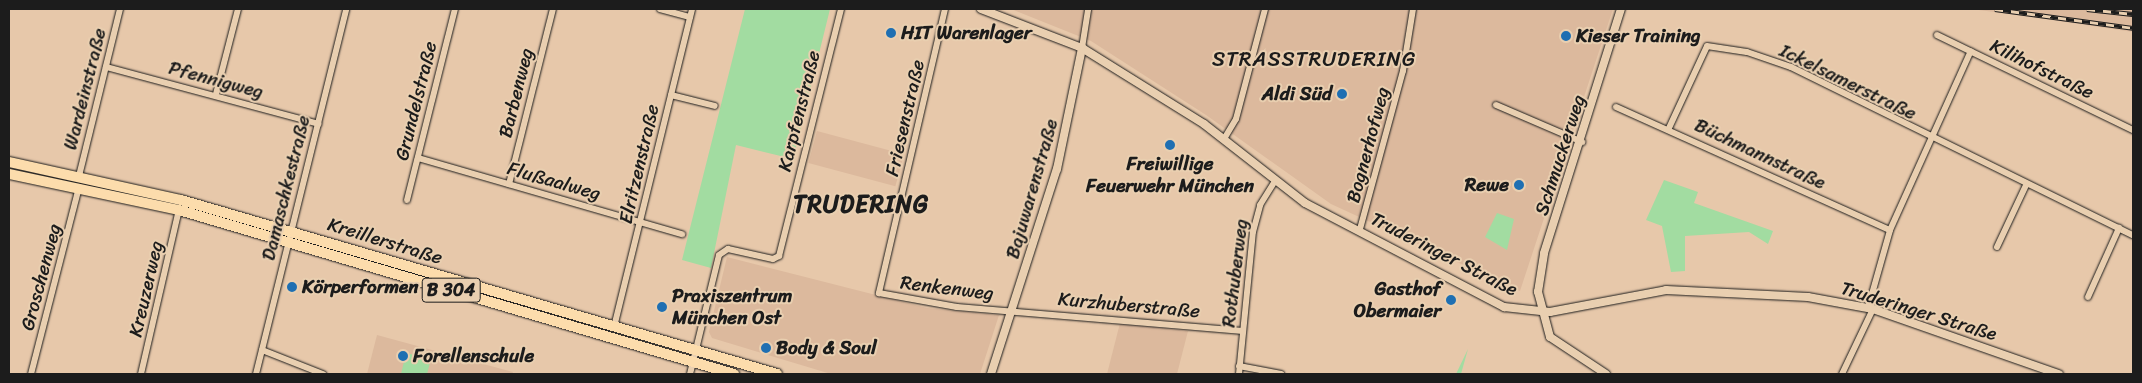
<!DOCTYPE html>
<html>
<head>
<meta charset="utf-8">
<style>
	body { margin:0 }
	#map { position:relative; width:2142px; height:383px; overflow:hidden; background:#e7c8aa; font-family:Sriracha,sans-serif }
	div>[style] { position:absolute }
	.built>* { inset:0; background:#dcb99d; transform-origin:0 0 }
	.green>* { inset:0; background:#a2dca1 }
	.roads { filter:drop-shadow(0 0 1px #1c1c1c) drop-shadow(0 0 1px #1c1c1c) }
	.minor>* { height:6px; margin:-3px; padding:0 3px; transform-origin:3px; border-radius:3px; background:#e9cfb0 }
	.tertiary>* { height:8px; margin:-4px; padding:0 4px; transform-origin:4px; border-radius:4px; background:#e9cfb0 }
	.primary>* { height:10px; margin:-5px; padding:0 5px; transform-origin:5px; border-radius:5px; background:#fcdcac }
	.rail>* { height:4.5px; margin-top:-2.25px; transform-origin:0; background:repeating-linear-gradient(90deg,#e9cfb0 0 8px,#1c1c1c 0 16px); box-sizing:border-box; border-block:1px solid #1c1c1c }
	.dots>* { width:14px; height:14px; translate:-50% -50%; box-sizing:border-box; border:2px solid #e9cfb0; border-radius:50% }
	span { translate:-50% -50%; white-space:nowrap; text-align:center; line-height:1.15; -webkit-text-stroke:4px #e9cfb0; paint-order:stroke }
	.shield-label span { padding:1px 4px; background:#e9cfb0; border:1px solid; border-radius:4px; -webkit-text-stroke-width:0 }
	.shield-label { font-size:18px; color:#1c1c1c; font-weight:700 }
	.poi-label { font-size:19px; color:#1c1c1c; font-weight:700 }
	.left { translate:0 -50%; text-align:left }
	.right { translate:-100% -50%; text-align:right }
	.street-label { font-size:19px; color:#1c1c1c }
	.quarter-label { font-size:21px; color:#1c1c1c; letter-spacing:1px }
	.district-label { font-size:24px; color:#1c1c1c; font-weight:700; letter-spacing:1px }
	.frame { position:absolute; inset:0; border:10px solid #1c1c1c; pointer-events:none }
</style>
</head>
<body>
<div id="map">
	<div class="built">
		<div style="clip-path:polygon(1011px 9px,1613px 9px,1520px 291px,1331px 204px,1206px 115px,1091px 41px)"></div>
		<div style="clip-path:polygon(1971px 9px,2133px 9px,2133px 32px,2025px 16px)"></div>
		<div style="left:817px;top:131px;width:90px;height:33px;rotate:15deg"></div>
		<div style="clip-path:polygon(727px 257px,927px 308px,999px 315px,980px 374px,831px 374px,712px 338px,709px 332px)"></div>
		<div style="clip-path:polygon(1120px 323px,1188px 331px,1177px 374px,1107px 374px)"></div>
		<div style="clip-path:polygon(377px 335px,513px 372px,512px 374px,367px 374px)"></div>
	</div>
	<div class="green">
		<div style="clip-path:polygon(745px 9px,830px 9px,793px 159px,736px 145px,711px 268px,682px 260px)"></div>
		<div style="clip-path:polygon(1664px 180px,1698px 192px,1694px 203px,1773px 231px,1768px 244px,1749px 232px,1685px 236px,1685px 271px,1671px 272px,1662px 226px,1646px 220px)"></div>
		<div style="clip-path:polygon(1497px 213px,1514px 219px,1507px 250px,1485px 237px)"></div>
		<div style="clip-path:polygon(1468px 349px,1461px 374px,1456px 374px)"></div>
		<div style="clip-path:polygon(406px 353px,431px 359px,427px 374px,401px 374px)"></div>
	</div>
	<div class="roads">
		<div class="minor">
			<div style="left:660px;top:9px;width:31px;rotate:15deg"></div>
			<div style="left:945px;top:9px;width:292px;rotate:103.1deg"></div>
			<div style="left:879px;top:293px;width:79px;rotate:10.2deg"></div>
			<div style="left:957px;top:307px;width:287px;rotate:4.8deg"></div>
			<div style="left:1937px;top:35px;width:218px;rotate:25.9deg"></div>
			<div style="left:1082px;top:48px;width:39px;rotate:-81deg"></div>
			<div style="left:106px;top:67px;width:220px;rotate:15deg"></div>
			<div style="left:216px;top:94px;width:88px;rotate:-75.5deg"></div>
			<div style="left:671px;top:95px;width:45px;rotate:14deg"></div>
			<div style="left:1496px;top:105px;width:94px;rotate:23.3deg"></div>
			<div style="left:1616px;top:107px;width:300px;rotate:24.2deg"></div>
			<div style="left:1669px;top:128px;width:90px;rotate:-65.1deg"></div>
			<div style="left:1707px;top:46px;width:40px;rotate:8.5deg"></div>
			<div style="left:1747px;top:52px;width:46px;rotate:18.8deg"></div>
			<div style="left:1791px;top:67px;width:381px;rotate:26.2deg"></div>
			<div style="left:1224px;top:139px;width:23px;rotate:-59deg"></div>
			<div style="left:1236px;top:119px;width:114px;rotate:-75.2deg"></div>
			<div style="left:418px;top:158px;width:275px;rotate:16.1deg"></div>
			<div style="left:79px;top:176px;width:172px;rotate:-76.2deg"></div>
			<div style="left:509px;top:184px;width:180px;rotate:-75.9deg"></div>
			<div style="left:407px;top:200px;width:197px;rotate:-75.9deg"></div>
			<div style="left:1360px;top:229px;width:164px;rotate:-74.8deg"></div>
			<div style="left:1403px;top:71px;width:63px;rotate:-80.8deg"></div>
			<div style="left:1997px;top:247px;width:68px;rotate:-64.9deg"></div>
			<div style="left:2088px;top:297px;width:76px;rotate:-65.8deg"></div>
			<div style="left:1868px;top:308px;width:81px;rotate:-74.2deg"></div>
			<div style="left:1890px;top:230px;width:196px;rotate:-65.7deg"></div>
			<div style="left:614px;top:327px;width:327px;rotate:-76.2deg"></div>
			<div style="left:262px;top:350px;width:66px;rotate:21.5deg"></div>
			<div style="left:1239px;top:366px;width:43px;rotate:10.8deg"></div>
			<div style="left:31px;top:374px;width:193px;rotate:-75.6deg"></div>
			<div style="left:141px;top:374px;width:168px;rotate:-77deg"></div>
			<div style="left:256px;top:374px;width:376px;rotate:-76.1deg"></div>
			<div style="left:690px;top:374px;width:122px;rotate:-76.3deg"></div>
			<div style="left:719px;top:255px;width:11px;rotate:-34deg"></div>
			<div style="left:728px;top:249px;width:46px;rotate:12.5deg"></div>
			<div style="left:773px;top:259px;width:7px;rotate:-27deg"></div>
			<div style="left:779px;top:256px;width:255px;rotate:-75.9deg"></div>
			<div style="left:1239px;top:374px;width:143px;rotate:-84.4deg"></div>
			<div style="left:1253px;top:232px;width:28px;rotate:-75deg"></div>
			<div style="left:1260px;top:205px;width:28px;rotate:-58deg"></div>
			<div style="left:1842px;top:374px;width:72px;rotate:-64.5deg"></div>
		</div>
		<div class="tertiary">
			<div style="left:981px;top:9px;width:108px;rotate:21.1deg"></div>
			<div style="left:1082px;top:48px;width:144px;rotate:31.9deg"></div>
			<div style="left:1204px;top:124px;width:128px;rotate:38deg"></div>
			<div style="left:1305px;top:203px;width:225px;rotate:27.6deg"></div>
			<div style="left:1504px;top:307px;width:46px;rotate:6.2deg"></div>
			<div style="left:1550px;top:312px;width:118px;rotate:-10.7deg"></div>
			<div style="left:1666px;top:290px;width:142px;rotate:2.8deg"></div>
			<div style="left:1808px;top:297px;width:66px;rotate:10.5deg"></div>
			<div style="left:1873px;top:309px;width:197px;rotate:19.3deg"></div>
			<div style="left:991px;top:374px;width:215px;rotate:-72.2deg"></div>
			<div style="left:1057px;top:169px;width:124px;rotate:-78.3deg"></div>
			<div style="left:1606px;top:374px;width:67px;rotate:-146.5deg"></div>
			<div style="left:1550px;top:337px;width:47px;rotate:-104.9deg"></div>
			<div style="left:1538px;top:292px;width:39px;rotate:-81deg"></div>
			<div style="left:1544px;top:253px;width:256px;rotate:-72.5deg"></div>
		</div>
		<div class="primary">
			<div style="left:9px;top:162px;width:176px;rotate:12.5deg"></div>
			<div style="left:181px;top:200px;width:621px;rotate:16.27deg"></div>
			<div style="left:9px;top:174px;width:174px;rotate:12deg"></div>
			<div style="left:179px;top:210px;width:579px;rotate:16.46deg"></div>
		</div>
	</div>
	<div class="rail">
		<div style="left:1995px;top:9px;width:139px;rotate:7.8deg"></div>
		<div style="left:2087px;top:9px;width:46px;rotate:6.2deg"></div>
	</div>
	<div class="dots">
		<div style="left:891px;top:33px;background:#1f6fb2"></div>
		<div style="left:1566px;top:36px;background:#1f6fb2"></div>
		<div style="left:1342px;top:94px;background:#1f6fb2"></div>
		<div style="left:1170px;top:145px;background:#1f6fb2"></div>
		<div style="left:1519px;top:185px;background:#1f6fb2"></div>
		<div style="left:292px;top:287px;background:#1f6fb2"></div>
		<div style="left:1451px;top:300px;background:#1f6fb2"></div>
		<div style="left:662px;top:307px;background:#1f6fb2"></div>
		<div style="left:766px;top:348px;background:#1f6fb2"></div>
		<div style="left:403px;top:356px;background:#1f6fb2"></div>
	</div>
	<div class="shield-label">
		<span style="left:451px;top:290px">B 304</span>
	</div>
	<div class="poi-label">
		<span class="left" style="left:901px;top:33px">HIT Warenlager</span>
		<span class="left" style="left:1576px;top:36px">Kieser Training</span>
		<span class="right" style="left:1332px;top:94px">Aldi Süd</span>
		<span style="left:1170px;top:175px">Freiwillige<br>Feuerwehr München</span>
		<span class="right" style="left:1509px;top:185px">Rewe</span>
		<span class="left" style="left:302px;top:287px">Körperformen</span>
		<span class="right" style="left:1441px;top:300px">Gasthof<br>Obermaier</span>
		<span class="left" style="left:672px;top:307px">Praxiszentrum<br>München Ost</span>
		<span class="left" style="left:776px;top:348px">Body &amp; Soul</span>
		<span class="left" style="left:413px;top:356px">Forellenschule</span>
	</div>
	<div class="street-label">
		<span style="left:2042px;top:69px;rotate:26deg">Kilihofstraße</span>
		<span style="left:216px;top:80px;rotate:15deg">Pfennigweg</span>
		<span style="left:1848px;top:82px;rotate:26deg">Ickelsamerstraße</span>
		<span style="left:85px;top:89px;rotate:-76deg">Wardeinstraße</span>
		<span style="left:516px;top:93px;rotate:-76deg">Barbenweg</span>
		<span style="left:416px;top:101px;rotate:-76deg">Grundelstraße</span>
		<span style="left:799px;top:111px;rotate:-76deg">Karpfenstraße</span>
		<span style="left:905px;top:118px;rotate:-77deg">Friesenstraße</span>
		<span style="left:1368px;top:145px;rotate:-75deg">Bognerhofweg</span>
		<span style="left:1760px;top:154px;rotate:25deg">Büchmannstraße</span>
		<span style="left:1560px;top:155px;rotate:-72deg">Schmuckerweg</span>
		<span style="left:639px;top:164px;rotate:-77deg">Elritzenstraße</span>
		<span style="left:554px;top:181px;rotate:16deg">Flußaalweg</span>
		<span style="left:286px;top:188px;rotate:-76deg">Damaschkestraße</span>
		<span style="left:1032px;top:189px;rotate:-74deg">Bajuwarenstraße</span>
		<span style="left:385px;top:241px;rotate:17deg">Kreillerstraße</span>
		<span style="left:1444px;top:254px;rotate:27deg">Truderinger Straße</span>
		<span style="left:1235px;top:273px;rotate:-83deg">Rothuberweg</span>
		<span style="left:41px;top:277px;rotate:-75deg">Groschenweg</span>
		<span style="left:947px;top:288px;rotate:7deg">Renkenweg</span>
		<span style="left:146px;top:289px;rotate:-77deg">Kreuzerweg</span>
		<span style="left:1129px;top:305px;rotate:5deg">Kurzhuberstraße</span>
		<span style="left:1919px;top:311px;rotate:17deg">Truderinger Straße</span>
	</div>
	<div class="quarter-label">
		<span style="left:1314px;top:59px">STRASSTRUDERING</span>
	</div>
	<div class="district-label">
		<span style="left:861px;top:205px">TRUDERING</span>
	</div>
	<div class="frame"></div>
</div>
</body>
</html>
